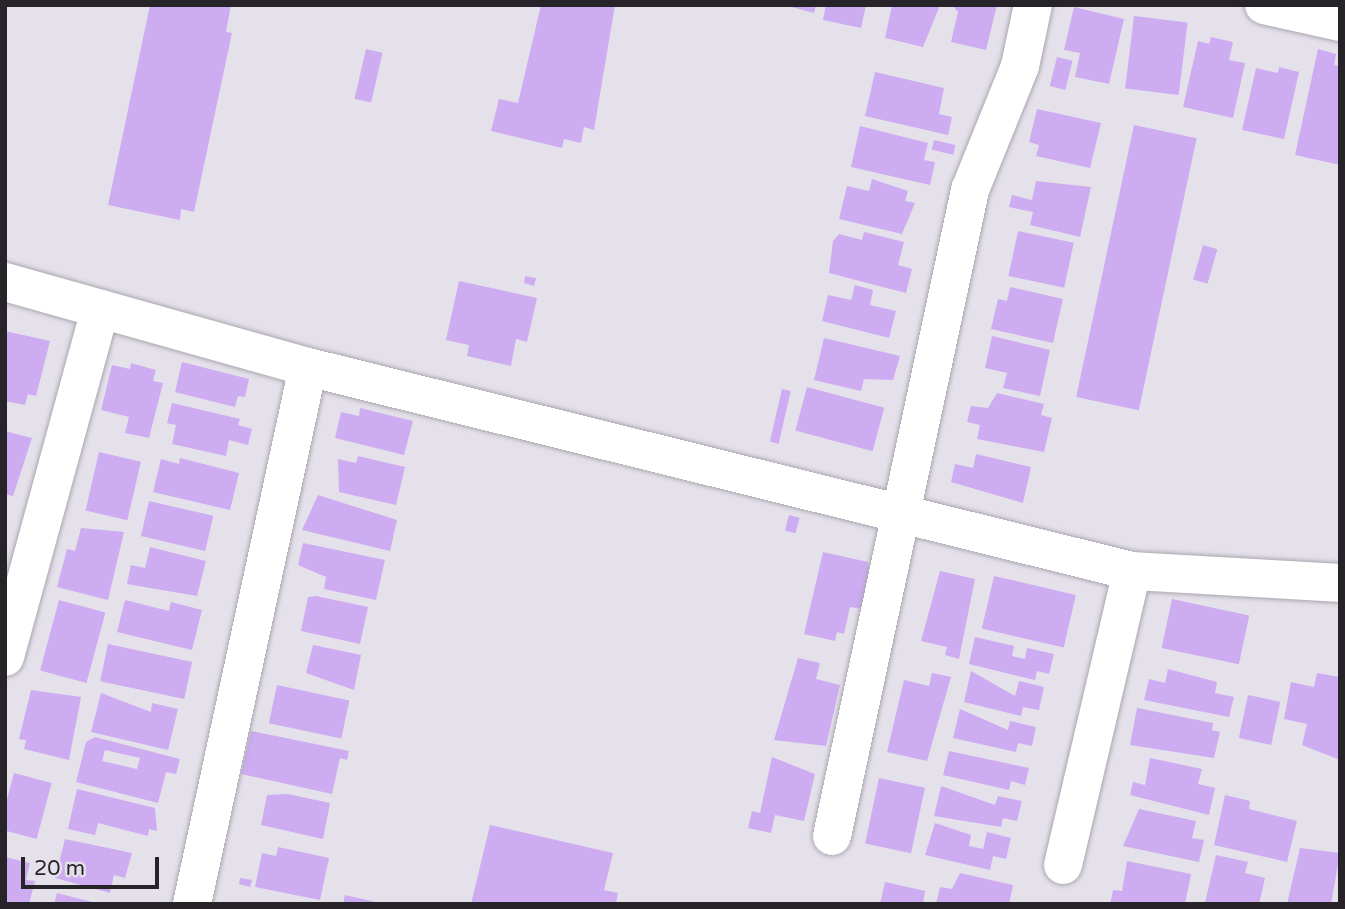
<!DOCTYPE html>
<html>
<head>
<meta charset="utf-8">
<style>
	body { margin:0 }
	#map { position:relative; width:1345px; height:909px; overflow:hidden; background:#e5e1eb; font-family:"Varela Round",sans-serif }
	div>[style] { position:absolute }
	.building>* { inset:0; background:#cdacf2; transform-origin:0 0 }
	.roads { filter:drop-shadow(0 0 2px #aaa6af) drop-shadow(0 0 2px #aaa6af) }
	.street>* { height:38px; margin:-19px; padding:0 19px; transform-origin:19px; border-radius:19px; background:#fff }
	span { translate:-50% -50%; white-space:nowrap; text-align:center; line-height:1.15; -webkit-text-stroke:5px #e5e1eb; paint-order:stroke }
	.frame { position:absolute; inset:0; border:7px solid #262428; pointer-events:none }
	.scale { position:absolute; left:21px; top:857px; width:138px; height:32px; box-sizing:border-box; border:4px solid #262428; border-top:0; padding-left:9px; font-size:21px; line-height:24px; white-space:nowrap; color:#262428; -webkit-text-stroke:5px #e5e1eb; paint-order:stroke }
</style>
</head>
<body>
<div id="map">
	<div class="building">
		<div style="clip-path:polygon(150px 5px,231px 5px,226px 32px,232px 33px,194px 212px,181px 209px,180px 220px,108px 205px)"></div>
		<div style="clip-path:polygon(541px 5px,615px 5px,594px 130px,584px 127px,581px 143px,564px 139px,562px 148px,491px 131px,499px 99px,518px 103px)"></div>
		<div style="clip-path:polygon(784px 5px,816px 5px,814px 13px)"></div>
		<div style="clip-path:polygon(826px 5px,866px 5px,861px 28px,823px 20px)"></div>
		<div style="clip-path:polygon(892px 5px,940px 5px,923px 47px,885px 38px)"></div>
		<div style="clip-path:polygon(952px 5px,997px 5px,986px 50px,951px 42px,958px 12px)"></div>
		<div style="clip-path:polygon(1074px 7px,1124px 19px,1109px 84px,1075px 77px,1080px 53px,1064px 50px)"></div>
		<div style="left:1134px;top:16px;width:54px;height:73px;rotate:7deg"></div>
		<div style="clip-path:polygon(1211px 37px,1233px 42px,1229px 60px,1245px 63px,1233px 118px,1183px 107px,1198px 41px,1209px 44px)"></div>
		<div style="left:366px;top:49px;width:17px;height:51px;rotate:13deg"></div>
		<div style="clip-path:polygon(1318px 49px,1336px 54px,1334px 65px,1340px 66px,1340px 165px,1295px 155px)"></div>
		<div style="left:1057px;top:57px;width:16px;height:30px;rotate:14deg"></div>
		<div style="clip-path:polygon(1279px 67px,1299px 72px,1284px 139px,1242px 130px,1256px 68px,1278px 73px)"></div>
		<div style="clip-path:polygon(875px 72px,944px 88px,939px 114px,952px 117px,948px 135px,865px 116px)"></div>
		<div style="clip-path:polygon(1037px 109px,1101px 123px,1090px 168px,1036px 156px,1039px 145px,1029px 142px)"></div>
		<div style="left:1134px;top:125px;width:64px;height:278px;rotate:12deg"></div>
		<div style="clip-path:polygon(860px 126px,928px 143px,924px 160px,935px 162px,930px 185px,851px 167px)"></div>
		<div style="left:934px;top:140px;width:22px;height:10px;rotate:13deg"></div>
		<div style="clip-path:polygon(872px 179px,908px 191px,905px 201px,915px 203px,902px 234px,839px 219px,847px 186px,869px 191px)"></div>
		<div style="clip-path:polygon(1036px 181px,1091px 187px,1080px 237px,1030px 225px,1033px 212px,1009px 207px,1012px 195px,1032px 200px)"></div>
		<div style="left:1018px;top:231px;width:57px;height:46px;rotate:12deg"></div>
		<div style="clip-path:polygon(864px 232px,904px 242px,898px 265px,912px 269px,906px 293px,829px 273px,833px 241px,839px 234px,862px 240px)"></div>
		<div style="left:1203px;top:245px;width:15px;height:36px;rotate:16deg"></div>
		<div style="clip-path:polygon(525px 276px,536px 278px,534px 286px,524px 283px)"></div>
		<div style="clip-path:polygon(459px 281px,537px 298px,527px 342px,516px 339px,511px 366px,467px 356px,469px 345px,446px 340px)"></div>
		<div style="clip-path:polygon(855px 285px,873px 290px,870px 305px,896px 311px,889px 338px,822px 321px,828px 295px,851px 300px)"></div>
		<div style="clip-path:polygon(1010px 287px,1063px 299px,1053px 343px,991px 329px,998px 299px,1007px 301px)"></div>
		<div style="clip-path:polygon(5px 331px,50px 341px,36px 396px,28px 394px,25px 405px,5px 401px)"></div>
		<div style="clip-path:polygon(992px 336px,1050px 350px,1040px 396px,1003px 388px,1007px 373px,985px 368px)"></div>
		<div style="clip-path:polygon(824px 338px,900px 356px,893px 380px,864px 379px,861px 391px,814px 380px)"></div>
		<div style="clip-path:polygon(182px 362px,249px 379px,245px 397px,238px 396px,235px 407px,175px 392px)"></div>
		<div style="clip-path:polygon(131px 363px,156px 370px,153px 381px,163px 383px,149px 438px,125px 433px,129px 417px,101px 410px,112px 365px,130px 369px)"></div>
		<div style="left:807px;top:387px;width:80px;height:45px;rotate:15deg"></div>
		<div style="left:782px;top:389px;width:9px;height:54px;rotate:13deg"></div>
		<div style="clip-path:polygon(997px 393px,1044px 404px,1041px 415px,1052px 418px,1044px 452px,977px 439px,980px 425px,967px 422px,971px 406px,988px 408px)"></div>
		<div style="clip-path:polygon(172px 403px,240px 419px,238px 425px,252px 429px,248px 445px,229px 440px,226px 456px,172px 444px,176px 425px,167px 423px)"></div>
		<div style="clip-path:polygon(360px 408px,413px 421px,404px 455px,335px 438px,341px 412px,359px 416px)"></div>
		<div style="clip-path:polygon(5px 431px,32px 438px,13px 496px,5px 494px)"></div>
		<div style="left:99px;top:452px;width:43px;height:60px;rotate:13deg"></div>
		<div style="clip-path:polygon(976px 454px,1031px 467px,1023px 503px,951px 482px,955px 464px,973px 468px)"></div>
		<div style="clip-path:polygon(358px 456px,405px 467px,396px 505px,339px 492px,338px 459px,356px 463px)"></div>
		<div style="clip-path:polygon(180px 458px,239px 473px,230px 510px,153px 492px,161px 459px,179px 464px)"></div>
		<div style="clip-path:polygon(318px 495px,397px 520px,390px 551px,302px 530px)"></div>
		<div style="left:149px;top:501px;width:66px;height:36px;rotate:13deg"></div>
		<div style="left:789px;top:515px;width:11px;height:16px;rotate:15deg"></div>
		<div style="clip-path:polygon(81px 528px,124px 532px,108px 600px,57px 587px,67px 549px,75px 551px)"></div>
		<div style="clip-path:polygon(303px 543px,385px 560px,376px 600px,324px 589px,326px 577px,298px 565px)"></div>
		<div style="clip-path:polygon(150px 547px,206px 561px,197px 596px,127px 584px,131px 565px,145px 568px)"></div>
		<div style="clip-path:polygon(823px 552px,868px 562px,870px 573px,862px 609px,850px 607px,844px 634px,837px 632px,835px 641px,804px 634px)"></div>
		<div style="clip-path:polygon(940px 571px,975px 579px,959px 659px,945px 655px,947px 647px,921px 641px)"></div>
		<div style="left:994px;top:576px;width:84px;height:54px;rotate:13deg"></div>
		<div style="clip-path:polygon(316px 596px,368px 607px,360px 644px,301px 631px,308px 597px)"></div>
		<div style="left:1172px;top:599px;width:79px;height:50px;rotate:12deg"></div>
		<div style="left:59px;top:600px;width:48px;height:73px;rotate:15deg"></div>
		<div style="clip-path:polygon(125px 600px,169px 611px,171px 602px,202px 610px,192px 650px,117px 632px)"></div>
		<div style="clip-path:polygon(975px 637px,1014px 646px,1012px 656px,1025px 659px,1027px 648px,1054px 654px,1049px 674px,1037px 671px,1035px 680px,969px 664px)"></div>
		<div style="left:108px;top:644px;width:86px;height:38px;rotate:12deg"></div>
		<div style="clip-path:polygon(313px 645px,361px 655px,354px 690px,306px 673px)"></div>
		<div style="clip-path:polygon(798px 658px,820px 663px,816px 679px,840px 685px,826px 746px,774px 740px)"></div>
		<div style="clip-path:polygon(1168px 669px,1217px 682px,1215px 693px,1234px 697px,1229px 717px,1144px 700px,1149px 679px,1165px 683px)"></div>
		<div style="clip-path:polygon(971px 671px,1015px 696px,1019px 681px,1044px 687px,1039px 710px,1023px 707px,1021px 716px,964px 702px)"></div>
		<div style="clip-path:polygon(932px 673px,951px 677px,927px 761px,887px 752px,904px 680px,929px 686px)"></div>
		<div style="clip-path:polygon(1317px 673px,1340px 677px,1340px 760px,1302px 745px,1307px 724px,1284px 719px,1291px 682px,1314px 687px)"></div>
		<div style="left:277px;top:685px;width:74px;height:39px;rotate:12deg"></div>
		<div style="clip-path:polygon(31px 690px,81px 697px,69px 760px,24px 749px,26px 740px,19px 739px)"></div>
		<div style="clip-path:polygon(101px 693px,151px 712px,152px 703px,178px 709px,168px 750px,91px 732px)"></div>
		<div style="left:1248px;top:695px;width:33px;height:44px;rotate:12deg"></div>
		<div style="clip-path:polygon(1137px 708px,1213px 723px,1212px 730px,1220px 732px,1214px 758px,1130px 745px)"></div>
		<div style="clip-path:polygon(960px 709px,1008px 730px,1010px 721px,1036px 727px,1032px 746px,1018px 743px,1016px 752px,953px 738px)"></div>
		<div style="clip-path:polygon(251px 731px,349px 751px,347px 760px,340px 758px,332px 794px,241px 774px)"></div>
		<div style="clip-path:polygon(evenodd,95px 737px,180px 759px,176px 774px,166px 772px,158px 803px,76px 782px,86px 742px,95px 737px,105px 750px,140px 758px,137px 769px,102px 761px,105px 750px)"></div>
		<div style="clip-path:polygon(949px 751px,1029px 768px,1025px 785px,1011px 781px,1009px 790px,943px 775px)"></div>
		<div style="clip-path:polygon(772px 757px,815px 774px,804px 821px,775px 815px,771px 833px,748px 828px,752px 811px,760px 813px)"></div>
		<div style="clip-path:polygon(1150px 758px,1202px 769px,1198px 784px,1215px 788px,1209px 815px,1130px 795px,1133px 782px,1145px 785px)"></div>
		<div style="left:14px;top:773px;width:39px;height:58px;rotate:15deg"></div>
		<div style="left:879px;top:778px;width:47px;height:67px;rotate:12deg"></div>
		<div style="clip-path:polygon(941px 786px,995px 805px,998px 796px,1022px 801px,1017px 821px,1003px 818px,1001px 827px,934px 816px)"></div>
		<div style="clip-path:polygon(77px 789px,155px 808px,157px 831px,149px 829px,148px 836px,98px 823px,95px 835px,68px 829px)"></div>
		<div style="clip-path:polygon(288px 794px,330px 803px,323px 839px,261px 825px,267px 795px)"></div>
		<div style="clip-path:polygon(1225px 795px,1250px 801px,1249px 809px,1297px 821px,1287px 862px,1214px 845px)"></div>
		<div style="clip-path:polygon(1139px 809px,1196px 821px,1192px 838px,1204px 840px,1199px 862px,1123px 846px)"></div>
		<div style="clip-path:polygon(935px 823px,971px 835px,969px 846px,983px 849px,987px 832px,1011px 838px,1006px 859px,993px 856px,990px 870px,925px 855px)"></div>
		<div style="clip-path:polygon(490px 825px,613px 853px,604px 890px,618px 893px,616px 904px,471px 904px)"></div>
		<div style="clip-path:polygon(65px 839px,132px 853px,125px 878px,114px 875px,110px 893px,55px 878px)"></div>
		<div style="clip-path:polygon(278px 847px,329px 858px,320px 900px,255px 887px,262px 853px,276px 856px)"></div>
		<div style="clip-path:polygon(1300px 848px,1340px 853px,1331px 904px,1287px 904px)"></div>
		<div style="clip-path:polygon(1216px 855px,1248px 862px,1245px 873px,1265px 878px,1259px 904px,1205px 903px)"></div>
		<div style="clip-path:polygon(5px 857px,30px 863px,26px 880px,35px 881px,29px 904px,5px 904px)"></div>
		<div style="clip-path:polygon(1127px 861px,1191px 874px,1185px 904px,1110px 904px,1113px 890px,1122px 891px)"></div>
		<div style="clip-path:polygon(960px 873px,1013px 885px,1009px 904px,936px 904px,940px 887px,952px 889px)"></div>
		<div style="clip-path:polygon(240px 878px,252px 880px,250px 887px,239px 884px)"></div>
		<div style="clip-path:polygon(885px 882px,925px 891px,923px 904px,880px 904px)"></div>
		<div style="clip-path:polygon(57px 893px,96px 903px,96px 904px,54px 904px)"></div>
		<div style="clip-path:polygon(345px 895px,380px 903px,380px 904px,343px 904px)"></div>
	</div>
	<div class="roads">
		<div class="street">
			<div style="left:1264px;top:5px;width:78px;rotate:12.6deg"></div>
			<div style="left:5px;top:282px;width:315px;rotate:15.7deg"></div>
			<div style="left:308px;top:367px;width:849px;rotate:13.91deg"></div>
			<div style="left:1132px;top:571px;width:208px;rotate:3.3deg"></div>
			<div style="left:5px;top:657px;width:361px;rotate:-74.7deg"></div>
			<div style="left:832px;top:836px;width:661px;rotate:-77.94deg"></div>
			<div style="left:970px;top:190px;width:134px;rotate:-68deg"></div>
			<div style="left:1020px;top:66px;width:62px;rotate:-78deg"></div>
			<div style="left:1063px;top:865px;width:302px;rotate:-76.8deg"></div>
			<div style="left:192px;top:904px;width:549px;rotate:-77.81deg"></div>
		</div>
	</div>
	<div class="frame"></div>
	<div class="scale">20 m</div>
</div>
</body>
</html>
